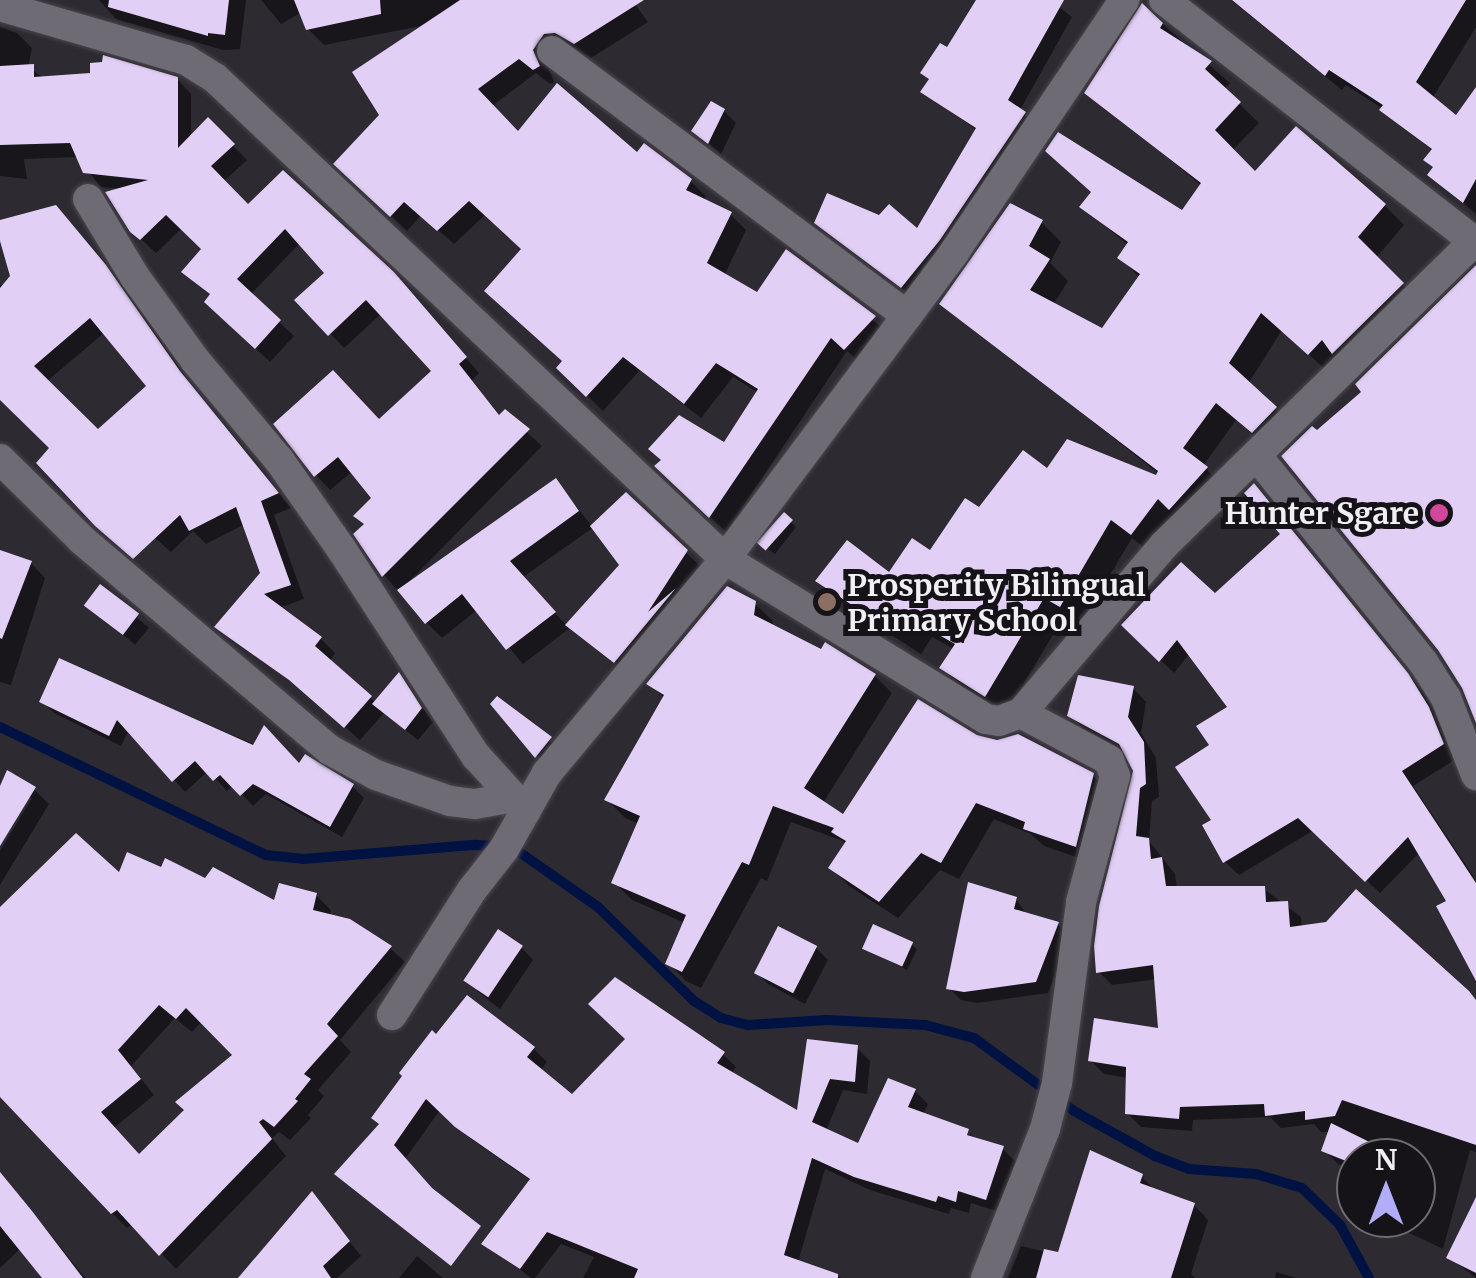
<!DOCTYPE html>
<html>
<head>
<meta charset="utf-8">
<style>
	body { margin:0 }
	#map { position:relative; width:1476px; height:1278px; overflow:hidden; background:#2e2a32; font-family:Merriweather,serif }
	div>[style] { position:absolute }
	.shadow>* { inset:0; background:#0007; transform-origin:0 0 }
	.stream>* { height:10px; margin:-5px; padding:0 5px; transform-origin:5px; border-radius:5px; background:#001242 }
	.building>* { inset:0; background:#e2cff6; transform-origin:0 0 }
	.roads { filter:drop-shadow(0 0 2px #4b474e) drop-shadow(0 0 2px #4b474e) }
	.minor>* { height:30px; margin:-15px; padding:0 15px; transform-origin:15px; border-radius:15px; background:#6f6b74 }
	.dots>* { width:28px; height:28px; translate:-50% -50%; box-sizing:border-box; border:5px solid #151317; border-radius:50% }
	span { translate:-50% -50%; white-space:nowrap; text-align:center; line-height:1.15; -webkit-text-stroke:10px #151317; paint-order:stroke }
	.poi-label { font-size:30px; color:#f2eff4; font-weight:700 }
	.right { translate:-100% -50%; text-align:right }
	.left { translate:0 -50%; text-align:left }
	.north { position:absolute; left:1336px; top:1138px; width:100px; height:100px; box-sizing:border-box; background:#151317; border:2px solid #6d6b6f; border-radius:50%; rotate:0deg; font-size:28px; font-weight:700; line-height:40px; text-align:center; color:#f2eff4 }
	.north::after { content:''; display:block; margin:auto; width:35px; height:45px; background:#b2adf9; clip-path:polygon(50% 0,100% 100%,50% 72%,0 100%) }
</style>
</head>
<body>
<div id="map">
	<div class="shadow">
		<div style="clip-path:polygon(99px 0,246px 0,240px 49px,223px 50px,116px 19px)"></div>
		<div style="clip-path:polygon(261px 0,632px 0,648px 22px,591px 58px,573px 47px,559px 49px,548px 67px,554px 82px,550px 84px,536px 73px,492px 106px,518px 135px,638px 156px,690px 181px,706px 196px,703px 201px,730px 214px,746px 230px,724px 276px,757px 296px,786px 252px,890px 334px,861px 363px,847px 351px,726px 532px,657px 466px,724px 445px,759px 393px,733px 377px,701px 418px,640px 370px,603px 411px,559px 368px,565px 362px,524px 250px,486px 214px,454px 244px,421px 215px,407px 231px,336px 163px,383px 115px,426px 25px,324px 45px,308px 29px,302px 12px,281px 24px)"></div>
		<div style="clip-path:polygon(979px 0,1050px 0,1072px 17px,1020px 110px,1036px 125px,914px 298px,817px 222px,918px 232px,978px 131px,923px 92px)"></div>
		<div style="clip-path:polygon(1231px 0,1476px 0,1476px 27px,1432px 99px,1456px 119px,1476px 109px,1476px 214px,1430px 175px,1435px 169px,1433px 151px,1383px 109px,1346px 85px,1342px 90px)"></div>
		<div style="clip-path:polygon(1143px 7px,1230px 83px,1224px 89px,1259px 123px,1232px 151px,1255px 174px,1384px 205px,1404px 225px,1376px 258px,1422px 304px,1329px 373px,1282px 330px,1248px 384px,1295px 429px,1273px 451px,1236px 420px,1203px 466px,1226px 489px,1151px 553px,1132px 538px,1080px 625px,1064px 616px,1006px 714px,962px 687px,942px 668px,954px 649px,932px 637px,921px 654px,838px 600px,818px 580px,889px 575px,931px 553px,979px 510px,1047px 471px,1157px 478px,1159px 474px,942px 303px,1041px 222px,1061px 242px,1050px 263px,1068px 281px,1053px 305px,1103px 331px,1140px 278px,1120px 258px,1129px 246px,1083px 207px,1183px 214px,1202px 186px,1088px 92px)"></div>
		<div style="clip-path:polygon(evenodd,0 27px,17px 33px,32px 48px,28px 67px,45px 79px,177px 79px,191px 94px,191px 138px,208px 121px,247px 160px,223px 182px,249px 208px,408px 290px,479px 373px,472px 380px,501px 417px,505px 412px,542px 446px,402px 589px,556px 482px,593px 527px,626px 495px,701px 567px,630px 675px,571px 627px,523px 664px,477px 610px,442px 638px,427px 623px,384px 575px,367px 526px,374px 498px,353px 471px,330px 490px,316px 475px,434px 371px,382px 313px,344px 348px,298px 300px,328px 274px,300px 243px,250px 295px,294px 336px,270px 362px,222px 316px,212px 296px,185px 272px,204px 249px,182px 228px,156px 253px,132px 231px,122px 189px,100px 187px,79px 157px,24px 159px,27px 179px,0 176px,0 27px,594px 527px,623px 565px,567px 626px,523px 577px,594px 527px)"></div>
		<div style="clip-path:polygon(724px 111px,736px 123px,721px 154px,694px 131px)"></div>
		<div style="clip-path:polygon(evenodd,0 223px,71px 223px,120px 282px,194px 389px,291px 508px,274px 515px,304px 599px,279px 608px,321px 639px,335px 653px,329px 662px,376px 703px,399px 675px,433px 722px,418px 740px,384px 713px,360px 740px,307px 694px,217px 627px,262px 574px,245px 524px,206px 544px,193px 531px,171px 552px,18px 418px,0 396px,0 285px,15px 287px,0 223px,105px 332px,150px 386px,98px 433px,46px 382px,105px 332px)"></div>
		<div style="clip-path:polygon(1254px 486px,1421px 690px,1442px 723px,1456px 759px,1413px 786px,1476px 880px,1476px 976px,1449px 902px,1420px 852px,1380px 893px,1314px 830px,1239px 875px,1225px 862px,1205px 826px,1215px 821px,1213px 746px,1231px 708px,1190px 653px,1174px 673px,1124px 625px,1215px 596px,1284px 534px)"></div>
		<div style="clip-path:polygon(784px 516px,796px 527px,775px 554px,768px 549px)"></div>
		<div style="clip-path:polygon(0 551px,31px 563px,45px 578px,11px 685px,0 682px)"></div>
		<div style="left:100px;top:588px;width:63px;height:22px;rotate:39deg"></div>
		<div style="clip-path:polygon(754px 603px,773px 621px,772px 627px,875px 676px,892px 693px,823px 803px,844px 817px,976px 738px,1092px 775px,1111px 793px,1094px 863px,1044px 846px,1031px 834px,994px 819px,959px 879px,940px 870px,898px 918px,849px 886px,831px 868px,846px 844px,843px 841px,791px 822px,767px 881px,761px 878px,701px 988px,686px 981px,668px 963px,685px 923px,632px 900px,614px 882px,639px 824px,625px 818px,607px 800px,665px 699px,649px 683px)"></div>
		<div style="clip-path:polygon(60px 661px,352px 786px,364px 798px,342px 837px,266px 794px,253px 806px,233px 785px,227px 791px,208px 771px,185px 792px,129px 730px,121px 746px,54px 713px,42px 701px)"></div>
		<div style="clip-path:polygon(1133px 688px,1146px 702px,1141px 733px,1156px 758px,1159px 797px,1152px 801px,1149px 841px,1175px 874px,1177px 889px,1264px 889px,1301px 917px,1302px 928px,1476px 1001px,1476px 1152px,1470px 1150px,1443px 1249px,1378px 1218px,1416px 1218px,1416px 1158px,1356px 1158px,1356px 1171px,1338px 1164px,1324px 1150px,1329px 1132px,1321px 1132px,1314px 1124px,1281px 1128px,1270px 1117px,1193px 1120px,1192px 1131px,1141px 1127px,1127px 1113px,1128px 1078px,1104px 1074px,1090px 1060px,1161px 1031px,1157px 979px,1112px 985px,1099px 972px,1135px 770px,1126px 752px,1084px 729px,1070px 716px)"></div>
		<div style="clip-path:polygon(498px 699px,562px 751px,548px 768px,494px 704px)"></div>
		<div style="clip-path:polygon(34px 789px,49px 804px,0 885px,0 851px,32px 798px,27px 796px,0 841px,0 791px)"></div>
		<div style="clip-path:polygon(evenodd,162px 870px,276px 904px,316px 895px,331px 910px,329px 917px,390px 948px,405px 962px,340px 1040px,351px 1052px,318px 1090px,324px 1096px,308px 1115px,311px 1118px,290px 1140px,279px 1132px,272px 1138px,286px 1156px,176px 1269px,133px 1223px,127px 1228px,112px 1213px,0 1089px,0 910px,120px 876px,162px 870px,175px 1018px,192px 1032px,202px 1021px,236px 1055px,140px 1157px,114px 1128px,154px 1095px,131px 1066px,175px 1018px)"></div>
		<div style="clip-path:polygon(1016px 899px,1027px 915px,1058px 924px,1070px 936px,1048px 993px,977px 1003px,961px 1000px,949px 988px)"></div>
		<div style="clip-path:polygon(911px 944px,917px 949px,907px 970px,866px 949px)"></div>
		<div style="clip-path:polygon(522px 948px,533px 960px,500px 1009px,477px 991px)"></div>
		<div style="clip-path:polygon(816px 948px,828px 960px,805px 1004px,768px 984px,756px 972px)"></div>
		<div style="clip-path:polygon(468px 998px,534px 1049px,547px 1062px,540px 1071px,572px 1097px,723px 1054px,736px 1067px,731px 1074px,798px 1114px,857px 1048px,870px 1061px,867px 1094px,843px 1090px,826px 1131px,859px 1146px,915px 1091px,928px 1104px,923px 1115px,1003px 1149px,1016px 1162px,999px 1212px,971px 1203px,969px 1213px,951px 1208px,949px 1214px,870px 1190px,825px 1169px,798px 1262px,842px 1278px,583px 1278px,594px 1257px,561px 1244px,535px 1278px,531px 1278px,485px 1243px,531px 1181px,471px 1139px,440px 1110px,405px 1159px,366px 1170px,382px 1125px,436px 1037px)"></div>
		<div style="clip-path:polygon(0 1175px,47px 1230px,85px 1278px,46px 1278px,21px 1248px,0 1268px)"></div>
		<div style="clip-path:polygon(1141px 1176px,1157px 1192px,1194px 1205px,1208px 1220px,1191px 1274px,1195px 1278px,1008px 1278px,1021px 1246px,1060px 1255px)"></div>
		<div style="clip-path:polygon(312px 1195px,361px 1256px,337px 1278px,243px 1278px)"></div>
		<div style="clip-path:polygon(1476px 1244px,1476px 1278px,1449px 1257px)"></div>
		<div style="clip-path:polygon(417px 1256px,443px 1278px,399px 1278px)"></div>
		<div style="clip-path:polygon(1276px 1272px,1297px 1278px,1275px 1278px)"></div>
	</div>
	<div class="stream">
		<div style="left:0;top:727px;width:295px;rotate:25.7deg"></div>
		<div style="left:266px;top:855px;width:37px;rotate:6deg"></div>
		<div style="left:303px;top:859px;width:173px;rotate:-4.7deg"></div>
		<div style="left:475px;top:845px;width:37px;rotate:3deg"></div>
		<div style="left:512px;top:847px;width:105px;rotate:34.9deg"></div>
		<div style="left:598px;top:907px;width:134px;rotate:44.4deg"></div>
		<div style="left:694px;top:1001px;width:32px;rotate:32deg"></div>
		<div style="left:721px;top:1018px;width:28px;rotate:15deg"></div>
		<div style="left:748px;top:1025px;width:79px;rotate:-3.6deg"></div>
		<div style="left:827px;top:1020px;width:98px;rotate:2.9deg"></div>
		<div style="left:925px;top:1025px;width:51px;rotate:14.9deg"></div>
		<div style="left:974px;top:1038px;width:124px;rotate:36.1deg"></div>
		<div style="left:1074px;top:1111px;width:93px;rotate:29.1deg"></div>
		<div style="left:1155px;top:1156px;width:36px;rotate:21deg"></div>
		<div style="left:1189px;top:1169px;width:67px;rotate:4.3deg"></div>
		<div style="left:1256px;top:1174px;width:48px;rotate:16.9deg"></div>
		<div style="left:1302px;top:1188px;width:53px;rotate:44.2deg"></div>
		<div style="left:1340px;top:1225px;width:60px;rotate:61.3deg"></div>
	</div>
	<div class="building">
		<div style="clip-path:polygon(109px 0,229px 0,225px 35px,208px 33px,208px 36px,108px 7px)"></div>
		<div style="clip-path:polygon(294px 0,380px 0,381px 14px,306px 30px)"></div>
		<div style="clip-path:polygon(460px 0,644px 0,574px 44px,555px 33px,544px 34px,533px 50px,540px 66px,533px 70px,519px 59px,478px 89px,518px 131px,557px 83px,637px 152px,644px 143px,692px 179px,686px 190px,732px 212px,707px 263px,757px 292px,786px 249px,876px 316px,844px 350px,831px 338px,709px 518px,654px 466px,661px 460px,648px 449px,679px 415px,724px 442px,758px 389px,716px 363px,684px 404px,623px 357px,586px 397px,556px 368px,562px 361px,484px 291px,521px 249px,469px 201px,437px 231px,404px 202px,390px 217px,333px 164px,379px 115px,352px 72px)"></div>
		<div style="clip-path:polygon(976px 0,1064px 0,1008px 100px,1026px 112px,940px 240px,901px 288px,814px 223px,827px 193px,879px 215px,889px 204px,917px 228px,976px 128px,920px 92px,929px 79px,920px 73px,940px 43px,947px 47px)"></div>
		<div style="clip-path:polygon(1232px 0,1466px 0,1416px 82px,1456px 115px,1476px 87px,1476px 179px,1463px 203px,1427px 175px,1433px 167px,1423px 160px,1432px 149px,1379px 110px,1383px 105px,1329px 70px,1325px 76px)"></div>
		<div style="clip-path:polygon(1142px 3px,1163px 23px,1160px 28px,1212px 61px,1205px 69px,1241px 102px,1215px 130px,1255px 171px,1296px 126px,1386px 204px,1358px 237px,1404px 283px,1332px 354px,1322px 340px,1308px 355px,1261px 313px,1229px 363px,1277px 407px,1252px 433px,1216px 403px,1183px 448px,1208px 467px,1169px 510px,1158px 499px,1131px 535px,1111px 520px,1060px 607px,1044px 598px,985px 697px,939px 668px,955px 644px,911px 619px,900px 636px,815px 581px,847px 540px,889px 572px,912px 538px,930px 550px,965px 498px,979px 507px,1023px 450px,1047px 468px,1067px 439px,1156px 475px,1158px 471px,939px 304px,1010px 203px,1043px 220px,1029px 246px,1050px 259px,1030px 290px,1102px 328px,1140px 274px,1117px 258px,1128px 242px,1079px 207px,1091px 192px,1045px 151px,1058px 132px,1182px 210px,1201px 183px,1084px 93px)"></div>
		<div style="clip-path:polygon(103px 55px,178px 77px,178px 148px,208px 117px,235px 144px,211px 166px,248px 204px,283px 170px,394px 272px,467px 357px,459px 364px,499px 415px,505px 409px,530px 429px,382px 577px,353px 534px,364px 524px,353px 516px,371px 498px,338px 457px,314px 477px,273px 424px,333px 370px,379px 419px,431px 371px,366px 300px,328px 336px,294px 300px,324px 273px,285px 229px,237px 279px,281px 320px,255px 349px,204px 302px,210px 294px,181px 272px,201px 249px,166px 215px,140px 240px,130px 232px,105px 192px,148px 180px,83px 173px,70px 143px,0 145px,0 66px,34px 64px,34px 77px,90px 73px,90px 63px,102px 62px)"></div>
		<div style="clip-path:polygon(711px 101px,725px 109px,708px 144px,691px 131px)"></div>
		<div style="clip-path:polygon(evenodd,56px 205px,106px 265px,180px 371px,279px 493px,261px 501px,291px 585px,264px 594px,322px 637px,315px 646px,372px 696px,344px 728px,289px 680px,214px 627px,260px 573px,236px 507px,189px 531px,180px 515px,133px 559px,95px 526px,36px 463px,49px 448px,0 400px,0 288px,10px 276px,0 241px,0 220px,56px 205px,90px 318px,146px 386px,98px 429px,34px 366px,90px 318px)"></div>
		<div style="clip-path:polygon(1476px 265px,1476px 723px,1462px 688px,1438px 650px,1281px 456px,1312px 426px,1317px 430px,1361px 392px,1355px 384px)"></div>
		<div style="clip-path:polygon(556px 478px,579px 511px,510px 561px,556px 612px,506px 650px,462px 594px,425px 624px,397px 590px)"></div>
		<div style="clip-path:polygon(1254px 483px,1408px 673px,1429px 707px,1444px 744px,1402px 771px,1476px 883px,1476px 981px,1436px 906px,1446px 901px,1408px 837px,1365px 882px,1298px 818px,1223px 863px,1202px 825px,1211px 820px,1175px 767px,1209px 745px,1196px 726px,1227px 707px,1177px 640px,1159px 662px,1121px 625px,1181px 562px,1215px 593px,1280px 534px,1244px 493px)"></div>
		<div style="clip-path:polygon(626px 492px,688px 550px,648px 612px,676px 588px,614px 663px,565px 625px,619px 565px,590px 526px)"></div>
		<div style="left:784px;top:512px;width:12px;height:41px;rotate:42deg"></div>
		<div style="clip-path:polygon(0 550px,32px 561px,2px 639px,0 638px)"></div>
		<div style="left:100px;top:584px;width:49px;height:27px;rotate:37deg"></div>
		<div style="clip-path:polygon(727px 586px,756px 601px,754px 615px,821px 649px,825px 642px,876px 674px,804px 788px,843px 814px,918px 699px,977px 735px,997px 740px,1018px 734px,1094px 773px,1076px 847px,1023px 829px,1025px 822px,976px 803px,941px 863px,921px 853px,879px 902px,828px 868px,846px 841px,831px 832px,834px 828px,773px 806px,749px 865px,742px 862px,682px 972px,665px 964px,686px 915px,611px 883px,640px 816px,604px 800px,664px 695px,646px 684px)"></div>
		<div style="clip-path:polygon(59px 658px,253px 745px,264px 725px,299px 763px,305px 754px,354px 784px,330px 827px,253px 784px,240px 796px,220px 775px,213px 781px,195px 761px,172px 782px,117px 720px,109px 736px,39px 702px)"></div>
		<div style="clip-path:polygon(399px 672px,422px 708px,405px 730px,372px 704px)"></div>
		<div style="clip-path:polygon(1078px 675px,1134px 686px,1128px 717px,1144px 742px,1146px 784px,1140px 788px,1136px 836px,1149px 838px,1151px 859px,1162px 857px,1166px 886px,1265px 886px,1266px 902px,1288px 901px,1290px 927px,1326px 922px,1356px 889px,1469px 991px,1476px 1000px,1476px 1145px,1342px 1100px,1335px 1116px,1305px 1120px,1305px 1111px,1265px 1116px,1264px 1104px,1180px 1107px,1179px 1119px,1125px 1114px,1126px 1067px,1088px 1061px,1094px 1018px,1158px 1028px,1153px 965px,1096px 973px,1094px 946px,1099px 906px,1133px 771px,1119px 744px,1067px 716px)"></div>
		<div style="clip-path:polygon(497px 696px,552px 737px,535px 758px,490px 704px)"></div>
		<div style="clip-path:polygon(7px 770px,36px 787px,0 846px,0 786px)"></div>
		<div style="clip-path:polygon(evenodd,76px 833px,119px 872px,127px 852px,161px 867px,165px 858px,205px 878px,213px 867px,274px 900px,279px 883px,317px 893px,313px 910px,350px 919px,392px 946px,327px 1024px,338px 1036px,304px 1074px,311px 1079px,295px 1099px,298px 1101px,274px 1127px,263px 1119px,259px 1122px,272px 1139px,159px 1256px,117px 1210px,111px 1214px,0 1097px,0 907px,76px 833px,159px 1005px,176px 1019px,186px 1008px,232px 1055px,175px 1102px,184px 1110px,139px 1154px,101px 1112px,141px 1079px,118px 1050px,159px 1005px)"></div>
		<div style="clip-path:polygon(968px 882px,1017px 897px,1014px 909px,1059px 922px,1036px 982px,964px 992px,946px 989px)"></div>
		<div style="left:873px;top:924px;width:44px;height:27px;rotate:24deg"></div>
		<div style="left:778px;top:926px;width:44px;height:53px;rotate:27deg"></div>
		<div style="left:498px;top:929px;width:30px;height:62px;rotate:34deg"></div>
		<div style="clip-path:polygon(615px 977px,725px 1052px,717px 1063px,797px 1110px,807px 1039px,858px 1045px,855px 1082px,830px 1079px,812px 1122px,858px 1143px,888px 1078px,916px 1089px,908px 1107px,969px 1129px,967px 1135px,1004px 1146px,986px 1200px,958px 1191px,956px 1202px,938px 1196px,936px 1202px,854px 1177px,812px 1158px,784px 1255px,838px 1274px,838px 1278px,634px 1278px,638px 1269px,547px 1232px,520px 1269px,481px 1244px,530px 1179px,455px 1127px,426px 1099px,394px 1145px,432px 1188px,481px 1226px,451px 1266px,334px 1174px,379px 1124px,371px 1118px,402px 1076px,399px 1073px,432px 1030px,436px 1034px,467px 995px,535px 1047px,527px 1057px,572px 1094px,625px 1039px,588px 1004px)"></div>
		<div style="clip-path:polygon(1331px 1123px,1402px 1158px,1356px 1158px,1356px 1165px,1321px 1151px)"></div>
		<div style="clip-path:polygon(1090px 1150px,1143px 1174px,1140px 1183px,1195px 1203px,1171px 1278px,1036px 1278px,1044px 1249px,1058px 1252px)"></div>
		<div style="clip-path:polygon(0 1172px,32px 1211px,83px 1278px,42px 1278px,0 1226px)"></div>
		<div style="clip-path:polygon(312px 1191px,350px 1241px,323px 1266px,331px 1278px,238px 1278px)"></div>
		<div style="clip-path:polygon(1476px 1197px,1476px 1273px,1446px 1258px)"></div>
	</div>
	<div class="roads">
		<div class="minor">
			<div style="left:1164px;top:0;width:393px;rotate:37.9deg"></div>
			<div style="left:0;top:6px;width:194px;rotate:16.2deg"></div>
			<div style="left:186px;top:60px;width:34px;rotate:32deg"></div>
			<div style="left:215px;top:78px;width:701px;rotate:43.32deg"></div>
			<div style="left:725px;top:559px;width:306px;rotate:31.5deg"></div>
			<div style="left:986px;top:719px;width:13px;rotate:9deg"></div>
			<div style="left:999px;top:721px;width:23px;rotate:-20deg"></div>
			<div style="left:1021px;top:713px;width:221px;rotate:-49.6deg"></div>
			<div style="left:1164px;top:545px;width:437px;rotate:-44.4deg"></div>
			<div style="left:552px;top:51px;width:443px;rotate:36.7deg"></div>
			<div style="left:88px;top:199px;width:91px;rotate:58.9deg"></div>
			<div style="left:135px;top:277px;width:102px;rotate:54.1deg"></div>
			<div style="left:195px;top:360px;width:131px;rotate:50deg"></div>
			<div style="left:279px;top:460px;width:110px;rotate:55deg"></div>
			<div style="left:342px;top:550px;width:246px;rotate:57deg"></div>
			<div style="left:476px;top:756px;width:74px;rotate:47.7deg"></div>
			<div style="left:1256px;top:455px;width:266px;rotate:51.1deg"></div>
			<div style="left:1423px;top:662px;width:43px;rotate:57.4deg"></div>
			<div style="left:1446px;top:698px;width:83px;rotate:68.7deg"></div>
			<div style="left:0;top:459px;width:115px;rotate:44.6deg"></div>
			<div style="left:82px;top:540px;width:325px;rotate:40.3deg"></div>
			<div style="left:330px;top:750px;width:52px;rotate:28.5deg"></div>
			<div style="left:376px;top:775px;width:78px;rotate:19.4deg"></div>
			<div style="left:450px;top:801px;width:25px;rotate:7deg"></div>
			<div style="left:475px;top:804px;width:39px;rotate:-10deg"></div>
			<div style="left:392px;top:1015px;width:148px;rotate:-57.4deg"></div>
			<div style="left:472px;top:890px;width:52px;rotate:-52deg"></div>
			<div style="left:504px;top:849px;width:87px;rotate:-60.5deg"></div>
			<div style="left:547px;top:773px;width:278px;rotate:-50.2deg"></div>
			<div style="left:725px;top:559px;width:384px;rotate:-53.2deg"></div>
			<div style="left:955px;top:251px;width:303px;rotate:-56deg"></div>
			<div style="left:986px;top:1278px;width:160px;rotate:-68.4deg"></div>
			<div style="left:1045px;top:1129px;width:48px;rotate:-75.4deg"></div>
			<div style="left:1057px;top:1083px;width:183px;rotate:-82.4deg"></div>
			<div style="left:1081px;top:902px;width:131px;rotate:-74.9deg"></div>
			<div style="left:1115px;top:776px;width:17px;rotate:-111deg"></div>
			<div style="left:1109px;top:760px;width:100px;rotate:-151.9deg"></div>
		</div>
	</div>
	<div class="dots">
		<div style="left:1439px;top:513px;background:#d1479c"></div>
		<div style="left:827px;top:602px;background:#8d6e63"></div>
	</div>
	<div class="poi-label">
		<span class="right" style="left:1419px;top:513px">Hunter Sgare</span>
		<span class="left" style="left:847px;top:602px">Prosperity Bilingual<br>Primary School</span>
	</div>
	<div class="north">N</div>
</div>
</body>
</html>
